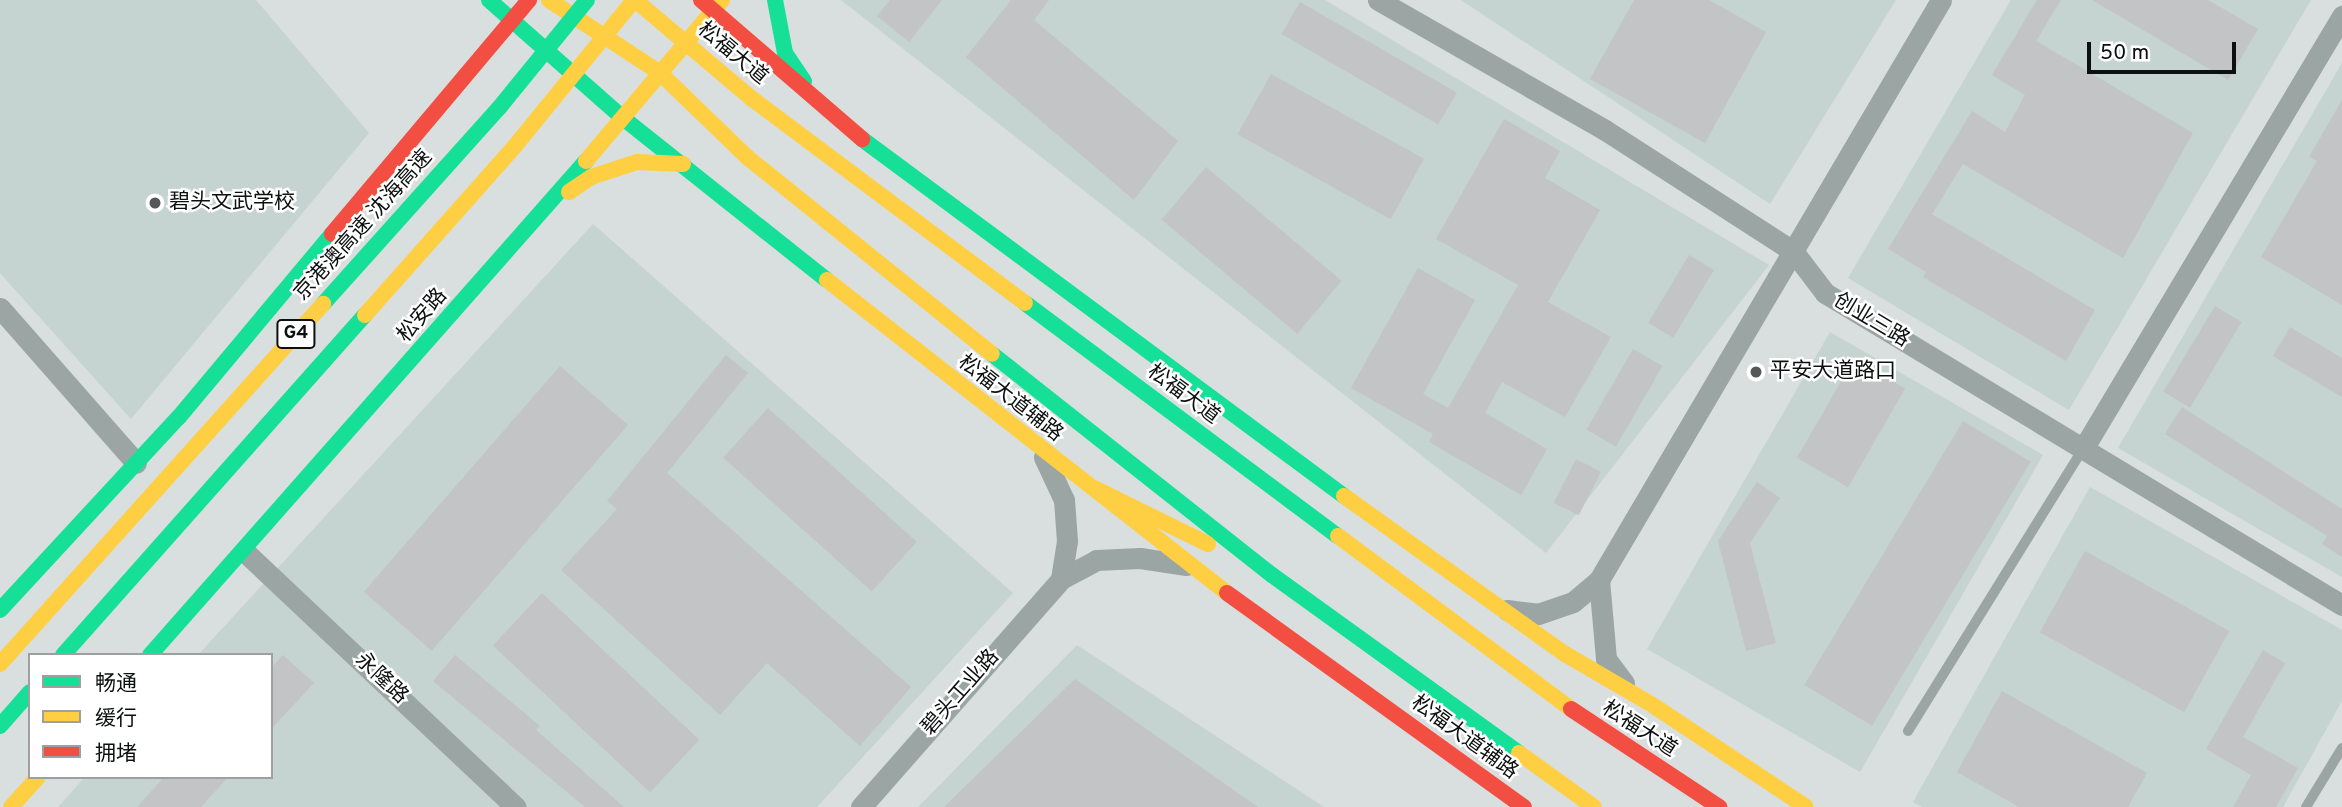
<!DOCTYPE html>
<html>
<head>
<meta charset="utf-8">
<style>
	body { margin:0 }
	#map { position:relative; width:2342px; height:807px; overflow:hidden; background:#d9dede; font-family:Overpass,"Noto Sans SC",sans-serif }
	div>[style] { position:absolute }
	.built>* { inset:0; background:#c5d3d1; transform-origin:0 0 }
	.building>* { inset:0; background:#c2c4c5; transform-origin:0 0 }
	.lane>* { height:10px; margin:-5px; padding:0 5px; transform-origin:5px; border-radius:5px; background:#9ba6a4 }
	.street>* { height:21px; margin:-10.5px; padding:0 10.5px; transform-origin:10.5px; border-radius:10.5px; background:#9ba6a4 }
	.fast>* { height:16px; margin:-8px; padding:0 8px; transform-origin:8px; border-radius:8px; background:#16e098 }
	.slow>* { height:16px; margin:-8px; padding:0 8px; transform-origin:8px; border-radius:8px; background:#ffcf43 }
	.jam>* { height:16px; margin:-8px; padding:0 8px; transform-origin:8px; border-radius:8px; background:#f24e42 }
	.fast-bridge>* { height:16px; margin:-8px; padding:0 8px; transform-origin:8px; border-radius:8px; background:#16e098 }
	.slow-bridge>* { height:16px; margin:-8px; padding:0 8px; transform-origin:8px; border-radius:8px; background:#ffcf43 }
	.dots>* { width:19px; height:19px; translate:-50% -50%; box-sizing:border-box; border:4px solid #fff; border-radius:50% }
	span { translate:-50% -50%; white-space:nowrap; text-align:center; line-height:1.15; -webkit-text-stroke:5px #fff; paint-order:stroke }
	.shield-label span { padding:2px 5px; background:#fff; border:2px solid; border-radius:5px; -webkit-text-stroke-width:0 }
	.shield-label { font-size:19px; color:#0c100f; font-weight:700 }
	.street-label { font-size:21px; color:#0c100f }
	.poi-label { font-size:21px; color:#0c100f }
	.left { translate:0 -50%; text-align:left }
	.legend { position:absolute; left:28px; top:653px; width:245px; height:126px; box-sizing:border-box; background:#fff; border:2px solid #9e9f9f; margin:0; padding:9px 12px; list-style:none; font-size:21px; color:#0c100f }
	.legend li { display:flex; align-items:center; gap:14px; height:35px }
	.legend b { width:35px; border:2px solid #9e9f9f }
	.scale { position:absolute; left:2087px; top:42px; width:149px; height:32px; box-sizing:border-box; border:4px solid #0c100f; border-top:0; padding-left:9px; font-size:21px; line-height:24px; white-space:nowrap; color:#0c100f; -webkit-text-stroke:5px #fff; paint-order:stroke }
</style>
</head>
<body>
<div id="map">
	<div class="built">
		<div style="clip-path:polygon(0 0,256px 0,369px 133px,131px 419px,0 273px)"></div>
		<div style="clip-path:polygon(841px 0,1325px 0,1769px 265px,1546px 553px)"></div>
		<div style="clip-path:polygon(1461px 0,1896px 0,1770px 204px)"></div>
		<div style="clip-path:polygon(2011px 0,2311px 0,2069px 410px,1848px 278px)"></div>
		<div style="clip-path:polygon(2342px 63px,2342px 577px,2118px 448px)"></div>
		<div style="clip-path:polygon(593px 224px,1013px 593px,817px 807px,58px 807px,85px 777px,271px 777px,271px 655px,198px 655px)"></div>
		<div style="left:1830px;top:332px;width:246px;height:366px;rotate:30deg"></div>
		<div style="clip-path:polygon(2090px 487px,2342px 630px,2342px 701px,2283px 807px,1922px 807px,1913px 802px)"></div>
		<div style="clip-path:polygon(1077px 645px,1324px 807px,918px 807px)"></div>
	</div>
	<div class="building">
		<div style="clip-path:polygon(890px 0,942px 0,909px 42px,877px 16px)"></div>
		<div style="clip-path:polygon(1011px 0,1049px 0,1034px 20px,1178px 141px,1134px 200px,966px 57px)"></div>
		<div style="clip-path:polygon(1634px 0,1709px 0,1766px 32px,1705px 143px,1590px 79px)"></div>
		<div style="clip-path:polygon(2037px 0,2061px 0,2036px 41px,2193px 133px,2123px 258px,1963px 164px,1932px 214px,2095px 310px,2066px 361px,1923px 277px,1926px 272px,1888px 249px,1972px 111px,2005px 132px,2025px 95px,1992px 75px)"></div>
		<div style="clip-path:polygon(2092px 0,2208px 0,2258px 29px,2228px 80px)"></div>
		<div style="left:1300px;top:2px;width:181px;height:37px;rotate:30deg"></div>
		<div style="left:1271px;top:74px;width:175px;height:69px;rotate:29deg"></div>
		<div style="clip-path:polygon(2342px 100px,2342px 305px,2261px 257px,2317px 161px,2309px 157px)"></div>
		<div style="clip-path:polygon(1504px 119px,1560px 151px,1545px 178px,1600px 210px,1548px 302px,1611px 337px,1565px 417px,1502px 382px,1485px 413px,1547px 449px,1521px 495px,1429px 442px,1433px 434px,1351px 388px,1418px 268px,1475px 300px,1423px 394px,1448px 408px,1518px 285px,1436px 239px)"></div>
		<div style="left:1206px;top:167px;width:177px;height:69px;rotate:40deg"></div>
		<div style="left:1689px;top:255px;width:29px;height:79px;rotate:31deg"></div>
		<div style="left:2215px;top:306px;width:31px;height:100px;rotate:31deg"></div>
		<div style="clip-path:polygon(2290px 327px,2342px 358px,2342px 397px,2273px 356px)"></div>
		<div style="left:1633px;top:349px;width:34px;height:93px;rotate:30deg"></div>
		<div style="clip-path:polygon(726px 355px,748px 373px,667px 473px,911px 687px,860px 746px,767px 663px,720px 715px,561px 570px,617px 509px,607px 501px)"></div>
		<div style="left:1854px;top:359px;width:59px;height:114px;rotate:30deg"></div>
		<div style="left:560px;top:366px;width:90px;height:299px;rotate:41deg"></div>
		<div style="clip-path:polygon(2182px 407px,2342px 509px,2342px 557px,2322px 544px,2327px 536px,2165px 434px)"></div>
		<div style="left:768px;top:408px;width:200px;height:67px;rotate:42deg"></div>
		<div style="left:1963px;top:421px;width:79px;height:308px;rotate:31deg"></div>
		<div style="left:1576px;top:459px;width:28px;height:49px;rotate:27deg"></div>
		<div style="clip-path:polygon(1757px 482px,1780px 498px,1750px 543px,1776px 643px,1746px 651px,1718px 541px)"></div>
		<div style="left:2085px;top:551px;width:165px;height:93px;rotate:29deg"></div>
		<div style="left:542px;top:593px;width:215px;height:72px;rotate:43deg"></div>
		<div style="clip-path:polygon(2263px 650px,2285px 663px,2243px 737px,2298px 768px,2276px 807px,2233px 807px,2251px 775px,2206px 749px)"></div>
		<div style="clip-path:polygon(283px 655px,314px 683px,271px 729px,271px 668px)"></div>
		<div style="clip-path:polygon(455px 655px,540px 726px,536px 730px,624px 807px,585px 807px,433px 681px)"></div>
		<div style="clip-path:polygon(1075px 679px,1258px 807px,944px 807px)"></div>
		<div style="clip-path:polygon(2002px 691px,2147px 773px,2128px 807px,2019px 807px,1957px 772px)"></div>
		<div style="clip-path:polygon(164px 777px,228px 777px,201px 807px,137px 807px)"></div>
	</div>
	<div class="lane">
		<div style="left:1908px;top:731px;width:332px;rotate:-58.2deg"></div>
		<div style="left:2306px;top:807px;width:69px;rotate:-58.6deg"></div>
	</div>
	<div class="street">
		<div style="left:1378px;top:0;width:262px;rotate:29.8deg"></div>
		<div style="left:1605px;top:130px;width:224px;rotate:32.8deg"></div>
		<div style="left:1793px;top:251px;width:53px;rotate:52.7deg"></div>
		<div style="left:1825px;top:293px;width:604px;rotate:31.11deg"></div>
		<div style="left:0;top:308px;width:206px;rotate:48.7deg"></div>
		<div style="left:2083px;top:449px;width:505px;rotate:-59.11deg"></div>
		<div style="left:1044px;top:457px;width:47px;rotate:65.1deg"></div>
		<div style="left:1064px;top:500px;width:41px;rotate:85.8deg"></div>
		<div style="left:1067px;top:541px;width:38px;rotate:99deg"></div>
		<div style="left:1061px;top:579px;width:40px;rotate:-28deg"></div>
		<div style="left:1096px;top:560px;width:44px;rotate:-2.6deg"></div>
		<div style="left:1140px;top:558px;width:47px;rotate:8.7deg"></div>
		<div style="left:245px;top:552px;width:372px;rotate:43.3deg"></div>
		<div style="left:1599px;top:580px;width:79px;rotate:84.9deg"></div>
		<div style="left:1606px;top:659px;width:30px;rotate:53deg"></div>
		<div style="left:1507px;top:610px;width:31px;rotate:7deg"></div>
		<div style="left:1538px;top:614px;width:37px;rotate:-19deg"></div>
		<div style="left:1573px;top:602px;width:34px;rotate:-40deg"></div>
		<div style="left:1599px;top:580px;width:673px;rotate:-59.47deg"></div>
		<div style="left:861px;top:807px;width:303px;rotate:-48.7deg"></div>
	</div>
	<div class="fast">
		<div style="left:489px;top:0;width:179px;rotate:41.4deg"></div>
		<div style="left:623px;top:118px;width:260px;rotate:38.5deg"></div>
		<div style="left:775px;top:0;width:54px;rotate:79.3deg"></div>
		<div style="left:785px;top:53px;width:34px;rotate:56deg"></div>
		<div style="left:862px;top:139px;width:600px;rotate:36.53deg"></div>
		<div style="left:1025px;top:303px;width:390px;rotate:36.7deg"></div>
		<div style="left:992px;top:354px;width:357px;rotate:38.3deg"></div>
		<div style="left:1272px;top:575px;width:304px;rotate:35.8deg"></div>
		<div style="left:0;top:610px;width:263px;rotate:-47.2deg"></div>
		<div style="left:179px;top:417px;width:239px;rotate:-50.1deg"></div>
		<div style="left:150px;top:655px;width:659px;rotate:-48.57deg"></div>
		<div style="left:0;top:726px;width:45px;rotate:-48.6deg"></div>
	</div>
	<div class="slow">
		<div style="left:549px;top:0;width:133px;rotate:33.3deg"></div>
		<div style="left:660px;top:73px;width:121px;rotate:44deg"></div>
		<div style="left:747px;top:157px;width:314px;rotate:38.8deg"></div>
		<div style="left:635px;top:0;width:152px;rotate:40.2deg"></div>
		<div style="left:751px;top:98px;width:342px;rotate:36.8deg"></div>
		<div style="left:586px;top:161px;width:211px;rotate:-49.8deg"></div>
		<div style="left:569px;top:192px;width:27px;rotate:-34deg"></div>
		<div style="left:591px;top:177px;width:48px;rotate:-18.1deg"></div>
		<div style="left:637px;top:162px;width:46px;rotate:2.5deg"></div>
		<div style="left:827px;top:280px;width:508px;rotate:38.04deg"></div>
		<div style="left:1094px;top:488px;width:127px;rotate:26.2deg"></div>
		<div style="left:1344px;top:496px;width:272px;rotate:35.6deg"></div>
		<div style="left:1565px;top:654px;width:103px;rotate:30.3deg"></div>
		<div style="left:1654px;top:706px;width:182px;rotate:33.6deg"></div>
		<div style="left:1338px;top:536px;width:290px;rotate:36.6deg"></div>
		<div style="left:1519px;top:753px;width:92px;rotate:35.8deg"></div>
		<div style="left:11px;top:807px;width:40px;rotate:-48deg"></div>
	</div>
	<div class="jam">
		<div style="left:701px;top:0;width:213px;rotate:40.8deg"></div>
		<div style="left:332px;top:234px;width:306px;rotate:-49.9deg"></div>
		<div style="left:1227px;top:593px;width:366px;rotate:35.8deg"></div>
		<div style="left:1571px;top:709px;width:178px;rotate:33.5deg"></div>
	</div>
	<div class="fast-bridge">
		<div style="left:323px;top:304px;width:263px;rotate:-48.1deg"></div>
		<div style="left:499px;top:108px;width:139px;rotate:-50.8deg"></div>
		<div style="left:63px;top:655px;width:455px;rotate:-48.4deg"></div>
	</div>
	<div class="slow-bridge">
		<div style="left:365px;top:315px;width:226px;rotate:-48.4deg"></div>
		<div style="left:515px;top:146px;width:188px;rotate:-50.8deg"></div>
		<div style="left:0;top:664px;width:484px;rotate:-48.1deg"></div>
	</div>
	<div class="dots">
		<div style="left:155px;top:203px;background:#545857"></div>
		<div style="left:1756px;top:372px;background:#545857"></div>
	</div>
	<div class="shield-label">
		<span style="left:296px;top:334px">G4</span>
	</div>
	<div class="street-label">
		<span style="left:732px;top:54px;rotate:40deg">松福大道</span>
		<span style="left:364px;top:226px;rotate:-48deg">京港澳高速 沈海高速</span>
		<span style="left:423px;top:316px;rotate:-49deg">松安路</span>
		<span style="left:1871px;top:321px;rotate:31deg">创业三路</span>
		<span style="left:1183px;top:395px;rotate:37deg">松福大道</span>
		<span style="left:1010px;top:399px;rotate:38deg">松福大道辅路</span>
		<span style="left:381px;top:679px;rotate:43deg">永隆路</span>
		<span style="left:961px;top:693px;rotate:-49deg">碧头工业路</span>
		<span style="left:1639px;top:730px;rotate:33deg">松福大道</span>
		<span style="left:1464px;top:738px;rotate:36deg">松福大道辅路</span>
	</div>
	<div class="poi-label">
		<span class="left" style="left:169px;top:203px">碧头文武学校</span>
		<span class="left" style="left:1770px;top:372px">平安大道路口</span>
	</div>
	<ul class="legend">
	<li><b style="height:9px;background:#16e098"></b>畅通</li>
	<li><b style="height:9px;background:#ffcf43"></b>缓行</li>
	<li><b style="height:9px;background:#f24e42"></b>拥堵</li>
	</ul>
	<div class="scale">50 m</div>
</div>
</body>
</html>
